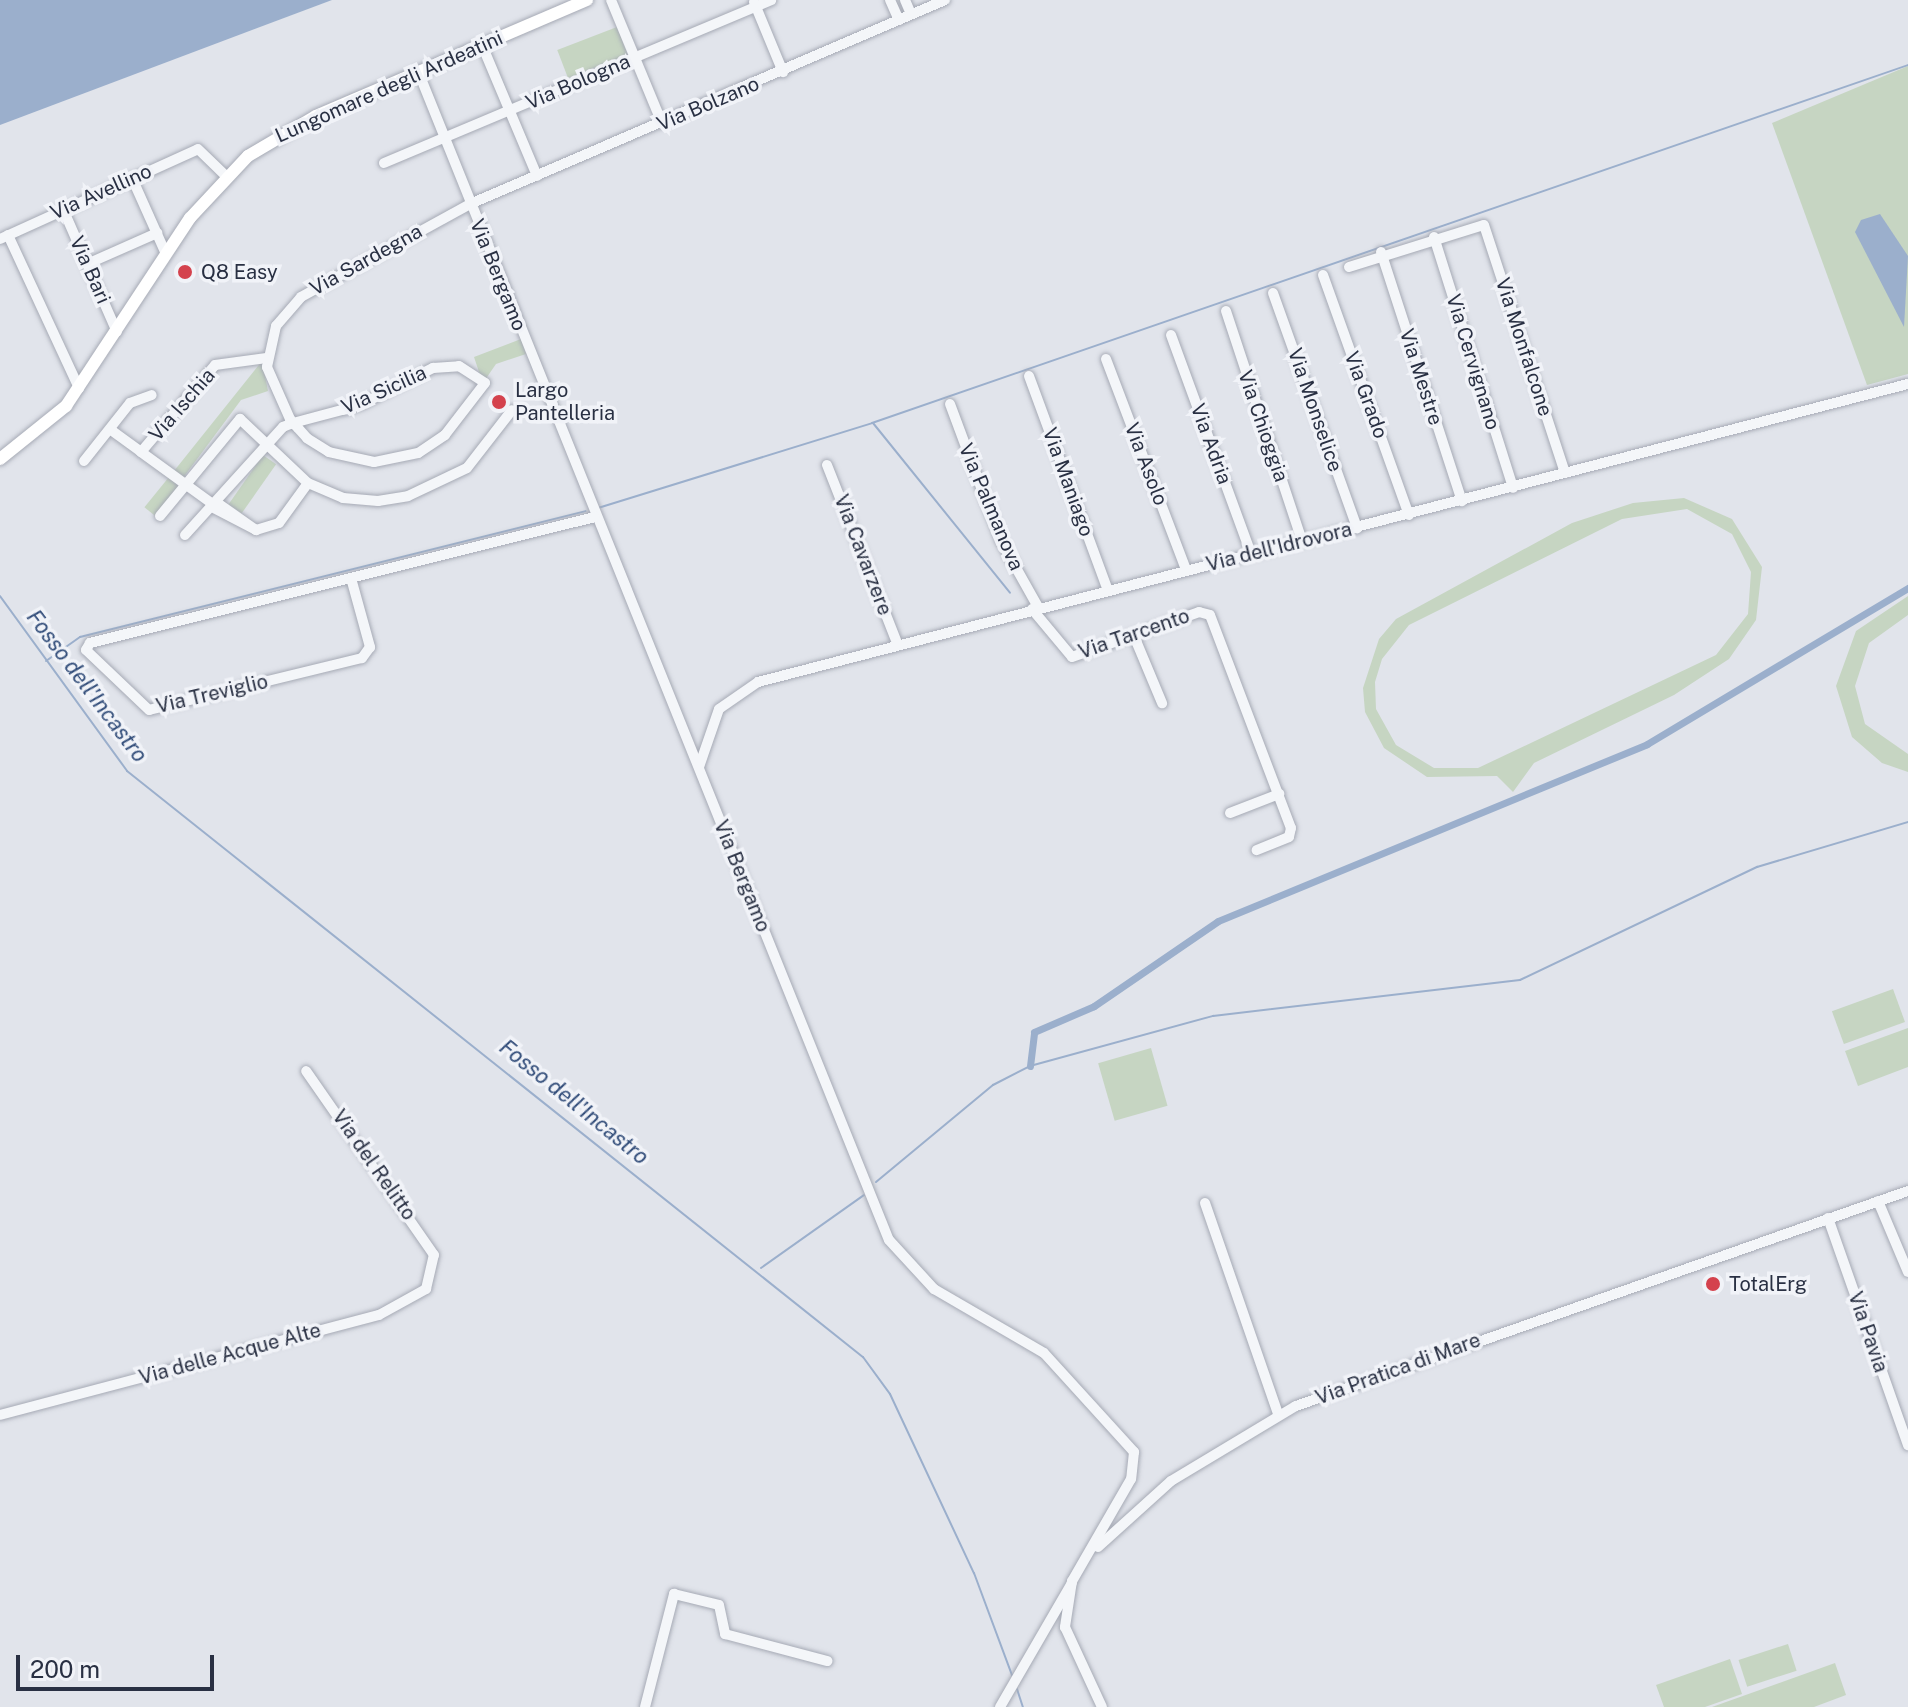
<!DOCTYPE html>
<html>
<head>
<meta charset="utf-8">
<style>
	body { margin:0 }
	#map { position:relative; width:1908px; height:1707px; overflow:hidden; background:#e1e4eb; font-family:"Public Sans",sans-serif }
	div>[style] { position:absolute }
	.green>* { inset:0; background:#c6d5c2; transform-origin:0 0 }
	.water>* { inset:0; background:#9bafcc }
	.stream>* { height:2px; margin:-1px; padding:0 1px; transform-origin:1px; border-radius:1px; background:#9bafcc }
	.canal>* { height:7px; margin:-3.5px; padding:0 3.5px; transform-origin:3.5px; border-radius:3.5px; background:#9bafcc }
	.roads { filter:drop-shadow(0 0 2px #a6aab5) drop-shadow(0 0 2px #a6aab5) }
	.minor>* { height:10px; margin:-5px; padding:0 5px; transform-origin:5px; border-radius:5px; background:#f4f6f9 }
	.major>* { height:12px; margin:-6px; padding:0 6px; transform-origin:6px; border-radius:6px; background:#fff }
	.dots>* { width:22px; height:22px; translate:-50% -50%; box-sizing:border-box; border:4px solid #f1f3f8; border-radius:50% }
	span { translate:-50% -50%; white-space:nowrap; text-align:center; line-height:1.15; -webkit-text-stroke:7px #f1f3f8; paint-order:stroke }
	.street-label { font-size:20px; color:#293043 }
	.poi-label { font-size:20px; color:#293043 }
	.left { translate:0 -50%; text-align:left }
	.water-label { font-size:22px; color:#314c79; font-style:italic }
	.scale { position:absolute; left:16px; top:1655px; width:198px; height:36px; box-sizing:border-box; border:4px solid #293043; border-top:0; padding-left:10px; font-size:24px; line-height:28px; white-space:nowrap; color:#293043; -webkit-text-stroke:6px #f1f3f8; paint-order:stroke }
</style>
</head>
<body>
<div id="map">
	<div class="green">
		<div style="left:617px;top:27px;width:30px;height:64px;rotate:69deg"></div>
		<div style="clip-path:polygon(1908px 66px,1908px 374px,1867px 385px,1772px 123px)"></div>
		<div style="clip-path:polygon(521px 339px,526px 354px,496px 364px,485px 380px,480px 375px,474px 357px)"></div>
		<div style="clip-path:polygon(262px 361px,268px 391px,241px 400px,183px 478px,174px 471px)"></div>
		<div style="left:263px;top:455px;width:16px;height:60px;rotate:35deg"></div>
		<div style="left:169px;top:477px;width:14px;height:39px;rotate:39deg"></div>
		<div style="clip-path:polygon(evenodd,1684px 498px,1732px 519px,1762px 567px,1756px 620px,1729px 659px,1674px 695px,1534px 763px,1513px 792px,1497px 776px,1427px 777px,1384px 748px,1365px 712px,1363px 688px,1379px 639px,1396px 619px,1572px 523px,1633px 503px,1684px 498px,1687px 509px,1732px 534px,1751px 572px,1748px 614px,1716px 655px,1478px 768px,1434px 768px,1396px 745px,1376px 709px,1375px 682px,1382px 659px,1409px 625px,1622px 519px,1687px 509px)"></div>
		<div style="clip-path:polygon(1908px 596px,1908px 615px,1869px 643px,1855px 686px,1865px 724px,1908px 754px,1908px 772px,1882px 763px,1852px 737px,1836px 686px,1856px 631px)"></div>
		<div style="left:1893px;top:989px;width:35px;height:65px;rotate:70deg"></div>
		<div style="clip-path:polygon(1908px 1028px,1908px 1067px,1858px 1086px,1845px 1051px)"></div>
		<div style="left:1151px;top:1048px;width:60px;height:55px;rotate:74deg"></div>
		<div style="left:1788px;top:1644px;width:28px;height:52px;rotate:72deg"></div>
		<div style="clip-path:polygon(1730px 1659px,1742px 1694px,1705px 1707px,1664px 1707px,1656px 1685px)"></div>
		<div style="clip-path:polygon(1835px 1663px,1846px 1695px,1814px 1707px,1712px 1707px)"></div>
	</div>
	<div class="water">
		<div style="clip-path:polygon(0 0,332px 0,0 125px)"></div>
		<div style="clip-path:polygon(1880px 214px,1908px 256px,1904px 327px,1855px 232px,1861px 220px)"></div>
	</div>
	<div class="stream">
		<div style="left:873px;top:423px;width:218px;rotate:51.1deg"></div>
		<div style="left:598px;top:508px;width:287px;rotate:-17.2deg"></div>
		<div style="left:872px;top:423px;width:1096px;rotate:-19.06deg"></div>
		<div style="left:0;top:596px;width:216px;rotate:54deg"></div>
		<div style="left:127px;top:771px;width:941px;rotate:38.53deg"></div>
		<div style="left:863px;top:1357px;width:46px;rotate:53.9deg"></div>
		<div style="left:890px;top:1394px;width:198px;rotate:64.9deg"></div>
		<div style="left:974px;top:1573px;width:109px;rotate:69.6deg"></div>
		<div style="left:46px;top:661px;width:42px;rotate:-35.2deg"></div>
		<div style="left:80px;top:637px;width:521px;rotate:-13.98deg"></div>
		<div style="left:876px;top:1182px;width:152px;rotate:-39.7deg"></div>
		<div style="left:993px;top:1085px;width:42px;rotate:-27.2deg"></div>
		<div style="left:1030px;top:1066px;width:190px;rotate:-15.3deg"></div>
		<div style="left:1213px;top:1016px;width:309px;rotate:-6.7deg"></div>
		<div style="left:1520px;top:980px;width:263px;rotate:-25.5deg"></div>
		<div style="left:1757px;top:867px;width:158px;rotate:-16.6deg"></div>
		<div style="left:761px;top:1268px;width:126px;rotate:-35.3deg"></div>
		<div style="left:1017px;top:1689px;width:19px;rotate:72deg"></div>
	</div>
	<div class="canal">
		<div style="left:1030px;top:1066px;width:34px;rotate:-83deg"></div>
		<div style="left:1034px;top:1032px;width:65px;rotate:-23.4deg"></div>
		<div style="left:1094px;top:1006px;width:150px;rotate:-34.4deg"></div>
		<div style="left:1218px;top:921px;width:464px;rotate:-22.4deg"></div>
		<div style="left:1647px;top:744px;width:304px;rotate:-30.9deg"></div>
	</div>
	<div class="roads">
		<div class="minor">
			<div style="left:611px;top:0;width:133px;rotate:67.5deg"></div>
			<div style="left:890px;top:0;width:22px;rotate:66deg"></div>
			<div style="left:905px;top:0;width:15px;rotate:67deg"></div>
			<div style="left:754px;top:2px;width:76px;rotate:67.5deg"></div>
			<div style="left:482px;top:45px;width:142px;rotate:67.2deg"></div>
			<div style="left:418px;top:71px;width:1260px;rotate:68.06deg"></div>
			<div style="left:889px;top:1240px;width:67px;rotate:47.4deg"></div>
			<div style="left:934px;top:1289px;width:127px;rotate:30.2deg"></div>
			<div style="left:1044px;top:1353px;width:134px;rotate:47.7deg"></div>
			<div style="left:1134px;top:1452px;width:27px;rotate:96deg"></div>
			<div style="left:1131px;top:1479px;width:118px;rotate:120deg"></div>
			<div style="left:1072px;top:1581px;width:47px;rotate:98.7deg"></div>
			<div style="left:1065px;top:1627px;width:88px;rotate:65.2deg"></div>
			<div style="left:384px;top:163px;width:420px;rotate:-22.8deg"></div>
			<div style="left:132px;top:178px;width:83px;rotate:65.9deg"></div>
			<div style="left:63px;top:209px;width:134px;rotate:66.3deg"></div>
			<div style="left:8px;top:235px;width:169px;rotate:65.1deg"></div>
			<div style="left:1434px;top:237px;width:263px;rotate:72.5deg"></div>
			<div style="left:0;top:239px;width:217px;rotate:-24.4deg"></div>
			<div style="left:198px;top:149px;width:39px;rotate:44deg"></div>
			<div style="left:1381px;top:252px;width:262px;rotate:72deg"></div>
			<div style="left:87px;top:264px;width:77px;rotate:-23.9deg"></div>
			<div style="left:1349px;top:267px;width:141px;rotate:-17.3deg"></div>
			<div style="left:1484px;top:225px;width:261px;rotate:71.9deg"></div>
			<div style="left:1323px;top:275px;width:255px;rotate:70.3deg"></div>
			<div style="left:1273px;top:293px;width:250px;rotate:70.3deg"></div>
			<div style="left:1226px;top:311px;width:242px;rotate:71.7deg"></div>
			<div style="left:1171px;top:335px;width:233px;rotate:69.9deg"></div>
			<div style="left:1106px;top:359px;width:226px;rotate:69.2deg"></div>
			<div style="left:1029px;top:376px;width:226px;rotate:69.8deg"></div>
			<div style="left:950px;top:404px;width:146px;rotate:69.6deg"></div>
			<div style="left:1001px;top:541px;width:76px;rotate:60.7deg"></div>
			<div style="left:111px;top:430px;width:37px;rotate:36deg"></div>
			<div style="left:84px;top:461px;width:74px;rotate:-51.6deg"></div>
			<div style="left:130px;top:403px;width:23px;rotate:-20deg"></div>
			<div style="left:827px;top:465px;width:193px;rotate:68.5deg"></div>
			<div style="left:214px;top:505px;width:90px;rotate:-144deg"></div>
			<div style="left:141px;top:452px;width:114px;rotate:-49.6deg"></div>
			<div style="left:215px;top:365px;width:52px;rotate:-7.7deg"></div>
			<div style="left:212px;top:507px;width:50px;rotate:27.6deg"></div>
			<div style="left:256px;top:530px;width:49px;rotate:-145deg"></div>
			<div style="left:160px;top:516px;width:126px;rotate:-50.5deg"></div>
			<div style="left:240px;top:419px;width:93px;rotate:43.3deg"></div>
			<div style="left:308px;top:483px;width:38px;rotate:23deg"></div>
			<div style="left:343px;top:498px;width:35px;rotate:5deg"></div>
			<div style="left:378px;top:501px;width:30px;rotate:-9deg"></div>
			<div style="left:408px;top:496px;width:65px;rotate:-25.4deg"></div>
			<div style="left:467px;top:468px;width:73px;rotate:-52.2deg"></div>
			<div style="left:256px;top:530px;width:24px;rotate:-17deg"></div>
			<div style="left:279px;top:523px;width:49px;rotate:-54.1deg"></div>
			<div style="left:185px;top:535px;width:146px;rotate:-47.8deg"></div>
			<div style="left:283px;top:427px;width:8px;rotate:-23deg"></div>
			<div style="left:290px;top:424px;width:3px;rotate:-18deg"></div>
			<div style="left:293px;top:423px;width:51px;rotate:-14.9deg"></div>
			<div style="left:342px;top:410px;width:6px;rotate:-9deg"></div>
			<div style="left:348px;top:409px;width:15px;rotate:-20deg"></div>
			<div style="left:362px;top:404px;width:80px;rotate:-26.9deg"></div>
			<div style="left:433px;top:368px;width:26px;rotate:-4deg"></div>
			<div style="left:459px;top:366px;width:31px;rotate:33deg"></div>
			<div style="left:485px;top:383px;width:66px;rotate:127.6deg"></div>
			<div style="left:445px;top:435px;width:32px;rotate:146deg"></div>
			<div style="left:418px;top:453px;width:45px;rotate:168.4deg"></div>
			<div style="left:374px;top:462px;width:46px;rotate:-167.5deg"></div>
			<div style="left:329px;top:452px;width:26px;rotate:-148deg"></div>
			<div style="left:307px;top:438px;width:13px;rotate:-132deg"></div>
			<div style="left:298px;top:428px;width:7px;rotate:-135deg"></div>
			<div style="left:293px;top:423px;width:5px;rotate:-127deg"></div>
			<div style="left:290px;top:419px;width:57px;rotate:-113.9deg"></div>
			<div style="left:267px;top:367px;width:42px;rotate:-77.6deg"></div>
			<div style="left:276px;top:326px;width:38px;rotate:-49deg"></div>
			<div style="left:301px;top:297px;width:193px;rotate:-28.8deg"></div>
			<div style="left:470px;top:204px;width:517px;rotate:-23.24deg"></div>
			<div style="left:351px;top:578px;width:72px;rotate:74.6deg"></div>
			<div style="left:370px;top:647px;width:14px;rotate:126deg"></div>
			<div style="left:362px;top:658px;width:219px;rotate:166.3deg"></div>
			<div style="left:149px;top:710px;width:87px;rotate:-136.4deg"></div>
			<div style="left:86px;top:650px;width:8px;rotate:-60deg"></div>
			<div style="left:90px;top:643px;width:520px;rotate:-14.01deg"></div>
			<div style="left:1032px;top:609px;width:62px;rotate:50.2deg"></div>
			<div style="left:1072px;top:657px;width:135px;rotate:-19.5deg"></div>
			<div style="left:1199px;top:612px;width:11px;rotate:15deg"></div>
			<div style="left:1210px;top:615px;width:228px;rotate:69.2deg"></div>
			<div style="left:1291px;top:828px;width:9px;rotate:103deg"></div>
			<div style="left:1289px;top:837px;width:35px;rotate:158deg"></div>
			<div style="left:1134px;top:636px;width:73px;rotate:67.3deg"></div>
			<div style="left:699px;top:767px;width:61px;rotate:-71deg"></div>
			<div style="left:719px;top:709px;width:47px;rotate:-34.7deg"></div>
			<div style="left:758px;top:682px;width:1188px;rotate:-14.53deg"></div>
			<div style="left:1230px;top:813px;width:53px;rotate:-21.2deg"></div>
			<div style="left:1878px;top:1201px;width:77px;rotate:67.1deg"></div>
			<div style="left:1205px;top:1203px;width:223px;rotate:70.9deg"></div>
			<div style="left:1828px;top:1218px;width:241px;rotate:70.6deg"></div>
			<div style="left:0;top:1415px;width:392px;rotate:-14.8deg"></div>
			<div style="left:379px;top:1315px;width:54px;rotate:-29deg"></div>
			<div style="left:426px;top:1289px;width:35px;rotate:-77deg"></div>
			<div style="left:434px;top:1255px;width:224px;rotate:-124.8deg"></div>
			<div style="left:1098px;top:1547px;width:98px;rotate:-42.1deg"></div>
			<div style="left:1171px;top:1481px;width:146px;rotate:-31deg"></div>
			<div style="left:1296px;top:1406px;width:649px;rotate:-19.36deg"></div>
			<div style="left:645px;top:1707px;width:117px;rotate:-75.6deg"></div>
			<div style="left:674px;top:1594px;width:46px;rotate:13.7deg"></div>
			<div style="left:719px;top:1605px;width:30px;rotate:78deg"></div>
			<div style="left:725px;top:1634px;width:106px;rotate:14.8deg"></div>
			<div style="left:1000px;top:1707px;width:143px;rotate:-59.9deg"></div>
		</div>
		<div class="major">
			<div style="left:0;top:459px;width:85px;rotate:-38.8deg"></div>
			<div style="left:66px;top:406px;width:225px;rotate:-56.6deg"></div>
			<div style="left:190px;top:218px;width:85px;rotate:-46.9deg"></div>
			<div style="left:248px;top:156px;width:79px;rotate:-30.5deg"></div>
			<div style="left:316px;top:116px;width:295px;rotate:-23.2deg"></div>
		</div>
	</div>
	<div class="dots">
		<div style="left:185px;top:272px;background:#d4424d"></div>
		<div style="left:499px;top:402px;background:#d4424d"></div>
		<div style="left:1713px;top:1284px;background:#d4424d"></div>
	</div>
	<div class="street-label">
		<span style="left:578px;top:82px;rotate:-23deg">Via Bologna</span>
		<span style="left:389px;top:87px;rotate:-24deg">Lungomare degli Ardeatini</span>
		<span style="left:708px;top:104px;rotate:-23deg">Via Bolzano</span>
		<span style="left:101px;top:192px;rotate:-24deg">Via Avellino</span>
		<span style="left:366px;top:260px;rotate:-29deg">Via Sardegna</span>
		<span style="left:90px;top:270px;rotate:66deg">Via Bari</span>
		<span style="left:498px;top:275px;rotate:68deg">Via Bergamo</span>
		<span style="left:1524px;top:347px;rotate:72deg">Via Monfalcone</span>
		<span style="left:1473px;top:362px;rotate:73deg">Via Cervignano</span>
		<span style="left:1421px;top:377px;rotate:72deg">Via Mestre</span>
		<span style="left:384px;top:390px;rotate:-24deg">Via Sicilia</span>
		<span style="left:1366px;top:395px;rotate:70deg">Via Grado</span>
		<span style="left:182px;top:405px;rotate:-49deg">Via Ischia</span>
		<span style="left:1315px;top:410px;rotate:71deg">Via Monselice</span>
		<span style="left:1263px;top:426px;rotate:71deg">Via Chioggia</span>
		<span style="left:1211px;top:444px;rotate:70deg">Via Adria</span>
		<span style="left:1146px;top:464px;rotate:69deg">Via Asolo</span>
		<span style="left:1068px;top:482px;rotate:70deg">Via Maniago</span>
		<span style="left:991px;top:507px;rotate:67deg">Via Palmanova</span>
		<span style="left:1279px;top:547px;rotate:-14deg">Via dell'Idrovora</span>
		<span style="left:863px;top:555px;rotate:69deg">Via Cavarzere</span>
		<span style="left:1134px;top:634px;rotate:-19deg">Via Tarcento</span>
		<span style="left:212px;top:694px;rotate:-13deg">Via Treviglio</span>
		<span style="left:742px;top:876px;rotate:68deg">Via Bergamo</span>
		<span style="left:374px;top:1165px;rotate:55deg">Via del Relitto</span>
		<span style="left:1868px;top:1332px;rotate:71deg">Via Pavia</span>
		<span style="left:230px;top:1354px;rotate:-15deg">Via delle Acque Alte</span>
		<span style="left:1398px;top:1369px;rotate:-20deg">Via Pratica di Mare</span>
	</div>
	<div class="poi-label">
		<span class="left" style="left:201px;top:272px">Q8 Easy</span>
		<span class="left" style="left:515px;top:402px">Largo<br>Pantelleria</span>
		<span class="left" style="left:1729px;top:1284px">TotalErg</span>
	</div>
	<div class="water-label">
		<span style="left:87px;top:686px;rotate:53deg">Fosso dell'Incastro</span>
		<span style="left:574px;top:1102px;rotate:39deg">Fosso dell'Incastro</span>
	</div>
	<div class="scale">200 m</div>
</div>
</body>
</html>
